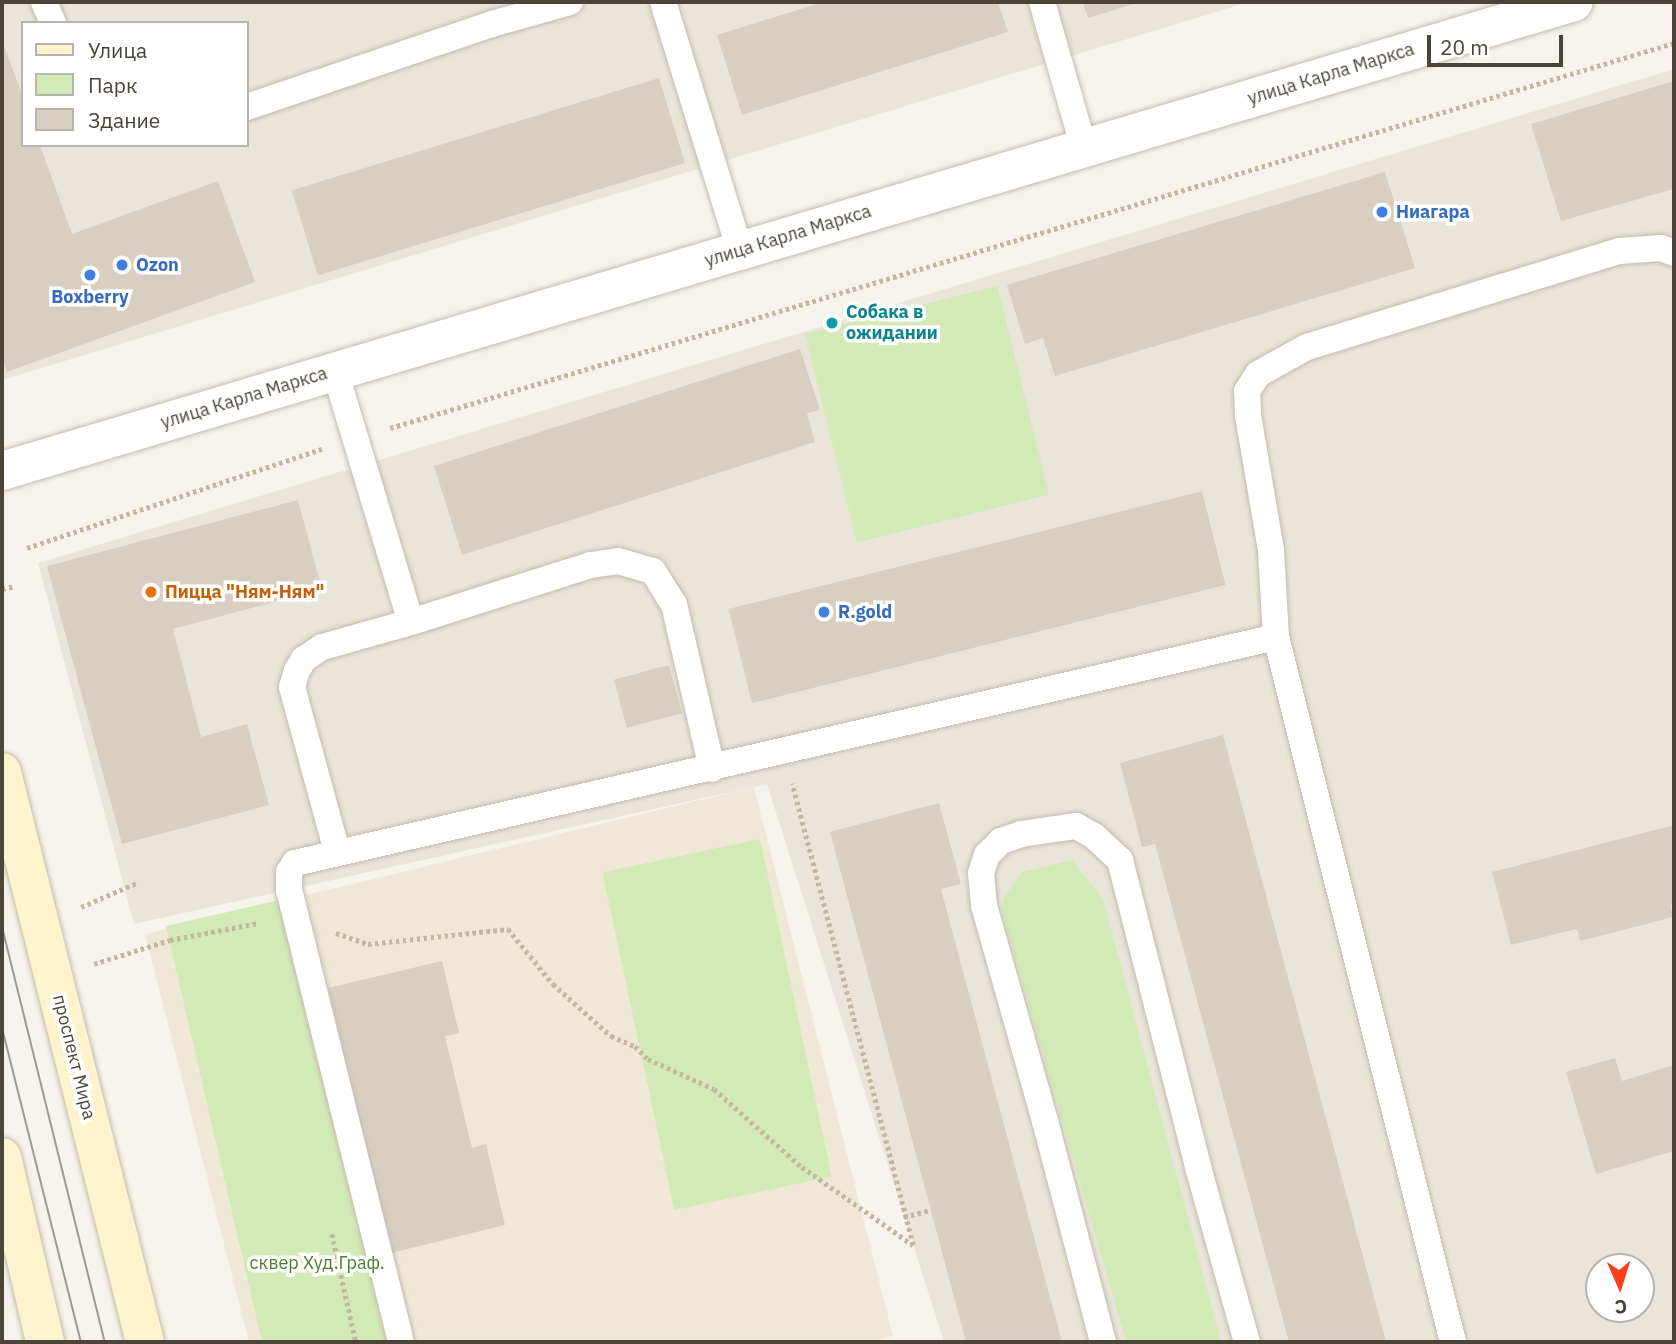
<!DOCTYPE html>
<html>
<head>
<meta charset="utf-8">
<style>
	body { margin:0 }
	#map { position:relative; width:1676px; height:1344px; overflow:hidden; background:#f6f3ec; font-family:"IBM Plex Sans",sans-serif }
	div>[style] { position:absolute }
	.residential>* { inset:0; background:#eae5da }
	.education>* { inset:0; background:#efe8d6 }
	.green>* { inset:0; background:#d2eab5; transform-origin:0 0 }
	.building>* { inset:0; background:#d8cfc1; transform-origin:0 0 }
	.path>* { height:4.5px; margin-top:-2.25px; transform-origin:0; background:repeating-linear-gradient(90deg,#c4b79f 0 3.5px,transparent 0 7px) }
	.roads { filter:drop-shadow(0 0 2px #c2bbae) drop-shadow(0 0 2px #c2bbae) }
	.service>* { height:26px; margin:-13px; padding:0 13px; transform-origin:13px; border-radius:13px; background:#fff }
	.tertiary>* { height:38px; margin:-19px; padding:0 19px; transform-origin:19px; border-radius:19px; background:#fff }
	.secondary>* { height:38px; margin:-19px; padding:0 19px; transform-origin:19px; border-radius:19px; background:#fff3cd }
	.tram>* { height:2px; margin:-1px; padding:0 1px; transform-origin:1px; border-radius:1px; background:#9a9a9a }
	.dots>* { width:19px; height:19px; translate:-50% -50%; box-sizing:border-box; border:4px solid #fff; border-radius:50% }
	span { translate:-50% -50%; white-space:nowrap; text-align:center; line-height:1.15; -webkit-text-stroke:7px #fff; paint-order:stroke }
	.street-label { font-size:18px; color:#4b4439 }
	.shop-label { font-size:18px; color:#366cbe; font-weight:700 }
	.left { translate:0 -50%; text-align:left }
	.culture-label { font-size:18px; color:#0d838f; font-weight:700 }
	.food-label { font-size:18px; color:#c56008; font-weight:700 }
	.park-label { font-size:18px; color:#4a7f2a }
	.frame { position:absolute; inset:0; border:4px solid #4b4439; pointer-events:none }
	.legend { position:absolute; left:21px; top:21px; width:228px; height:126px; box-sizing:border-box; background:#fff; border:2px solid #b7b4b0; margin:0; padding:9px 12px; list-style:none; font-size:21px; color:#4b4439 }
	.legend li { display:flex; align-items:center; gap:14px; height:35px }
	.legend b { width:35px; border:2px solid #b7b4b0 }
	.north { position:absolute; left:1585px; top:1253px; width:70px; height:70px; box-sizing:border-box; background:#fff; border:2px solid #b7b4b0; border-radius:50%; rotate:177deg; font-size:19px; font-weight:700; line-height:28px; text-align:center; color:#4b4439 }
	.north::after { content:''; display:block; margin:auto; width:24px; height:32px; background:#fc3f1d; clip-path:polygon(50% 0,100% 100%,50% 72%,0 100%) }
	.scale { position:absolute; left:1427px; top:35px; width:136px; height:32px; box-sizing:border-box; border:4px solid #4b4439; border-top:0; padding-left:9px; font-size:21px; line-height:24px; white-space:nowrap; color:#4b4439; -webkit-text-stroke:5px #fff; paint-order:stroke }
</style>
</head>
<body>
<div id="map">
	<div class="residential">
		<div style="clip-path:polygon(evenodd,2px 2px,1249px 2px,2px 380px,2px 2px,23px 23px,247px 23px,247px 145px,23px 145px,23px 23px)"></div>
		<div style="clip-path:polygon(evenodd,1674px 69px,1674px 1342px,944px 1342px,767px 784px,134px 924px,38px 563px,1674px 69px,1599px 1267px,1641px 1267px,1641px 1309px,1599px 1309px,1599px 1267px)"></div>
	</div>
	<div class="education">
		<div style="clip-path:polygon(754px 787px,893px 1336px,869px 1342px,249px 1342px,145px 934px)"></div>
	</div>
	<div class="green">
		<div style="left:997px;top:286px;width:215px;height:198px;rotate:76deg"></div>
		<div style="left:760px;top:839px;width:345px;height:161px;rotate:78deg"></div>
		<div style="clip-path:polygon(1072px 860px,1103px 899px,1221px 1342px,1126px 1342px,1002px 910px,1004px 897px,1022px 872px)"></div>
		<div style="clip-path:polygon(297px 896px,411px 1342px,262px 1342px,166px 926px)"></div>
	</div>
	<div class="building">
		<div style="clip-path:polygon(823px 2px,998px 2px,1008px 32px,742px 115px,717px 35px)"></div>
		<div style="clip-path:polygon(1083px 2px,1140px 2px,1088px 18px)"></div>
		<div style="clip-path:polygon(2px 40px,23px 97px,23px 145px,40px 145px,72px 234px,218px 181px,255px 282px,7px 372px,2px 357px)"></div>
		<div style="left:659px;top:78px;width:89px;height:384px;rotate:73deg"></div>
		<div style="clip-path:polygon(1674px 81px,1674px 189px,1561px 221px,1531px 124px)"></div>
		<div style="clip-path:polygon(1385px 172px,1415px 268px,1055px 376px,1043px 338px,1025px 344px,1007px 285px)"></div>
		<div style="clip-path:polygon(800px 349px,820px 410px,807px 413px,815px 442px,462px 555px,434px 466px)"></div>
		<div style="left:1202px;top:491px;width:97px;height:488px;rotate:76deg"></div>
		<div style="clip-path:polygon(298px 500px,322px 589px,173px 629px,201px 737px,247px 724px,269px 805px,122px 844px,47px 566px)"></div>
		<div style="left:669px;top:665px;width:50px;height:57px;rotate:75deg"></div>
		<div style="clip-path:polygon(1223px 735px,1386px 1342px,1289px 1342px,1155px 844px,1142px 847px,1120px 763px)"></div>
		<div style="clip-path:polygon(939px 803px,961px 884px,941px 889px,1062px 1342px,966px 1342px,830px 832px)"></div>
		<div style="clip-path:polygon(1674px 825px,1674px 904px,1670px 905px,1673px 917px,1580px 941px,1577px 929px,1511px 945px,1492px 872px)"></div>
		<div style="clip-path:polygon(442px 961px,459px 1033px,445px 1036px,472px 1148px,486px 1144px,505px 1225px,391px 1253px,328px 988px)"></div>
		<div style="clip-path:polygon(1615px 1058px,1622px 1081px,1674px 1065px,1674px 1151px,1596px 1174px,1566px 1072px)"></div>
	</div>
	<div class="path">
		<div style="left:390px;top:428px;width:1340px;rotate:-16.69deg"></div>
		<div style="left:27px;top:548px;width:311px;rotate:-18.6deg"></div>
		<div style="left:2px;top:589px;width:13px;rotate:-13deg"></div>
		<div style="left:81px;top:907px;width:63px;rotate:-23.3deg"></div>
		<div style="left:336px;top:933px;width:34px;rotate:19deg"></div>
		<div style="left:368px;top:944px;width:141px;rotate:-6.1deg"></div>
		<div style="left:508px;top:929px;width:71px;rotate:50.7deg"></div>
		<div style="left:553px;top:984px;width:78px;rotate:41.9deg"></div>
		<div style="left:611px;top:1036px;width:26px;rotate:23deg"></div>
		<div style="left:635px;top:1046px;width:18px;rotate:45deg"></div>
		<div style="left:648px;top:1059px;width:72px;rotate:24.4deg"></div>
		<div style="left:714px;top:1089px;width:118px;rotate:41.6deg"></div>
		<div style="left:802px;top:1167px;width:136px;rotate:35.1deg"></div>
		<div style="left:913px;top:1245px;width:477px;rotate:-104.7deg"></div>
		<div style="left:94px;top:964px;width:80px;rotate:-17.5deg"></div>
		<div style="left:170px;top:940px;width:90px;rotate:-10.9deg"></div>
		<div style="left:904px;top:1217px;width:28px;rotate:-15deg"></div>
		<div style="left:332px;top:1234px;width:111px;rotate:77.5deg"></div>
	</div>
	<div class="roads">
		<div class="service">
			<div style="left:44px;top:2px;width:23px;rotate:67deg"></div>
			<div style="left:663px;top:2px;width:261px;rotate:72.8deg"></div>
			<div style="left:1042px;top:2px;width:152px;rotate:74deg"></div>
			<div style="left:247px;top:107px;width:259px;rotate:-18.7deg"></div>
			<div style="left:492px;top:24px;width:81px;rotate:-15.8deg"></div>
			<div style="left:335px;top:371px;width:262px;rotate:73.2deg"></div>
			<div style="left:411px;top:622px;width:92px;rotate:164.3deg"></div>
			<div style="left:322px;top:647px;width:22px;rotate:146deg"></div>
			<div style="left:304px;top:659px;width:13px;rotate:122deg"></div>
			<div style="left:297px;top:670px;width:18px;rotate:106deg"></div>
			<div style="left:292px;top:687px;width:171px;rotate:74.7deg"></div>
			<div style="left:411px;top:622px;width:189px;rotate:-17.6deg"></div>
			<div style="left:591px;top:565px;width:27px;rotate:-8deg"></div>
			<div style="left:618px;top:561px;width:36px;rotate:16deg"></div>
			<div style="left:653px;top:571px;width:39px;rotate:58deg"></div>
			<div style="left:674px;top:604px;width:169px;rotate:77deg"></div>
			<div style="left:401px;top:1342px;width:465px;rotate:-103.9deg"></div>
			<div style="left:289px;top:891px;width:19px;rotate:-90deg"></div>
			<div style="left:289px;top:872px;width:11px;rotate:-56deg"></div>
			<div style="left:295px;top:863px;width:1007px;rotate:-12.97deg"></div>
			<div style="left:1103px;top:1342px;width:228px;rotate:-104.7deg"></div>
			<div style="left:1045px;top:1121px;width:223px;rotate:-105.8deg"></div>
			<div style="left:984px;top:906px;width:33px;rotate:-95deg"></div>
			<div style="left:981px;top:873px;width:19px;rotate:-72deg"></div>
			<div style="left:987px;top:855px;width:20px;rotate:-45deg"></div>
			<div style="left:1001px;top:841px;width:21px;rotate:-19deg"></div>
			<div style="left:1021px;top:834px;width:56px;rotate:-8.3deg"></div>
			<div style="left:1076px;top:826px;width:21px;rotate:29deg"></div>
			<div style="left:1094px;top:836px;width:35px;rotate:43deg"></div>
			<div style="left:1120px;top:860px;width:317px;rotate:75.7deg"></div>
			<div style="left:1198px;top:1167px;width:182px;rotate:74.4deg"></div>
			<div style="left:1453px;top:1342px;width:727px;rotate:-104.09deg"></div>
			<div style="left:1276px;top:637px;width:87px;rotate:-93.3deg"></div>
			<div style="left:1271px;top:550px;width:136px;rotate:-99.7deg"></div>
			<div style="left:1248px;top:416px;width:25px;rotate:-92deg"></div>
			<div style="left:1247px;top:391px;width:20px;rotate:-57deg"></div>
			<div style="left:1258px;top:374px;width:56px;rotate:-28.9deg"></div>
			<div style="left:1307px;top:347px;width:326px;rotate:-17.1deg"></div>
			<div style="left:1619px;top:251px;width:42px;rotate:-4.1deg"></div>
			<div style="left:1661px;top:248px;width:14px;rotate:21deg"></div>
		</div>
		<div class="tertiary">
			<div style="left:2px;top:471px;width:1640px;rotate:-16.61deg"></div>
		</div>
		<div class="secondary">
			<div style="left:2px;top:772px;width:588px;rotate:75.92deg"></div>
			<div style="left:2px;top:1157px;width:190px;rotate:76.9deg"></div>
		</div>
	</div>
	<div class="tram">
		<div style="left:2px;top:927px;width:428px;rotate:76.1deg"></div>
		<div style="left:2px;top:1028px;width:324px;rotate:75.9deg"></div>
	</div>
	<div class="dots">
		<div style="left:1382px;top:212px;background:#3f7fe0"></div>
		<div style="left:122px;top:265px;background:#3f7fe0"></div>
		<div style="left:90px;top:275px;background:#3f7fe0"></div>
		<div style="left:832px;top:323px;background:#0f9aa8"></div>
		<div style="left:151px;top:592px;background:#e8710a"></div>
		<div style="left:824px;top:612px;background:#3f7fe0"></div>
	</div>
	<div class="street-label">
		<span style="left:1331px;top:74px;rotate:-17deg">улица Карла Маркса</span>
		<span style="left:788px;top:236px;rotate:-17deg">улица Карла Маркса</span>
		<span style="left:244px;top:398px;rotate:-17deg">улица Карла Маркса</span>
		<span style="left:74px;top:1057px;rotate:76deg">проспект Мира</span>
	</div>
	<div class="shop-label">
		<span class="left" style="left:1396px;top:212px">Ниагара</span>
		<span class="left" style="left:136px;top:265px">Ozon</span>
		<span style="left:90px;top:297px">Boxberry</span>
		<span class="left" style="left:838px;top:612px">R.gold</span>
	</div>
	<div class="culture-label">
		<span class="left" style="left:846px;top:323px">Собака в<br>ожидании</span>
	</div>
	<div class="food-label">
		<span class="left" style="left:165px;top:592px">Пицца "Ням-Ням"</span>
	</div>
	<div class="park-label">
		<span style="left:317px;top:1263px">сквер Худ.Граф.</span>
	</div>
	<div class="frame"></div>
	<ul class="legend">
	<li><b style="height:9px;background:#fff3cd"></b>Улица</li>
	<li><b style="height:19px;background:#d2eab5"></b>Парк</li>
	<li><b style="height:19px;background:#d8cfc1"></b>Здание</li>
	</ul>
	<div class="north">С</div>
	<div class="scale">20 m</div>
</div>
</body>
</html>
